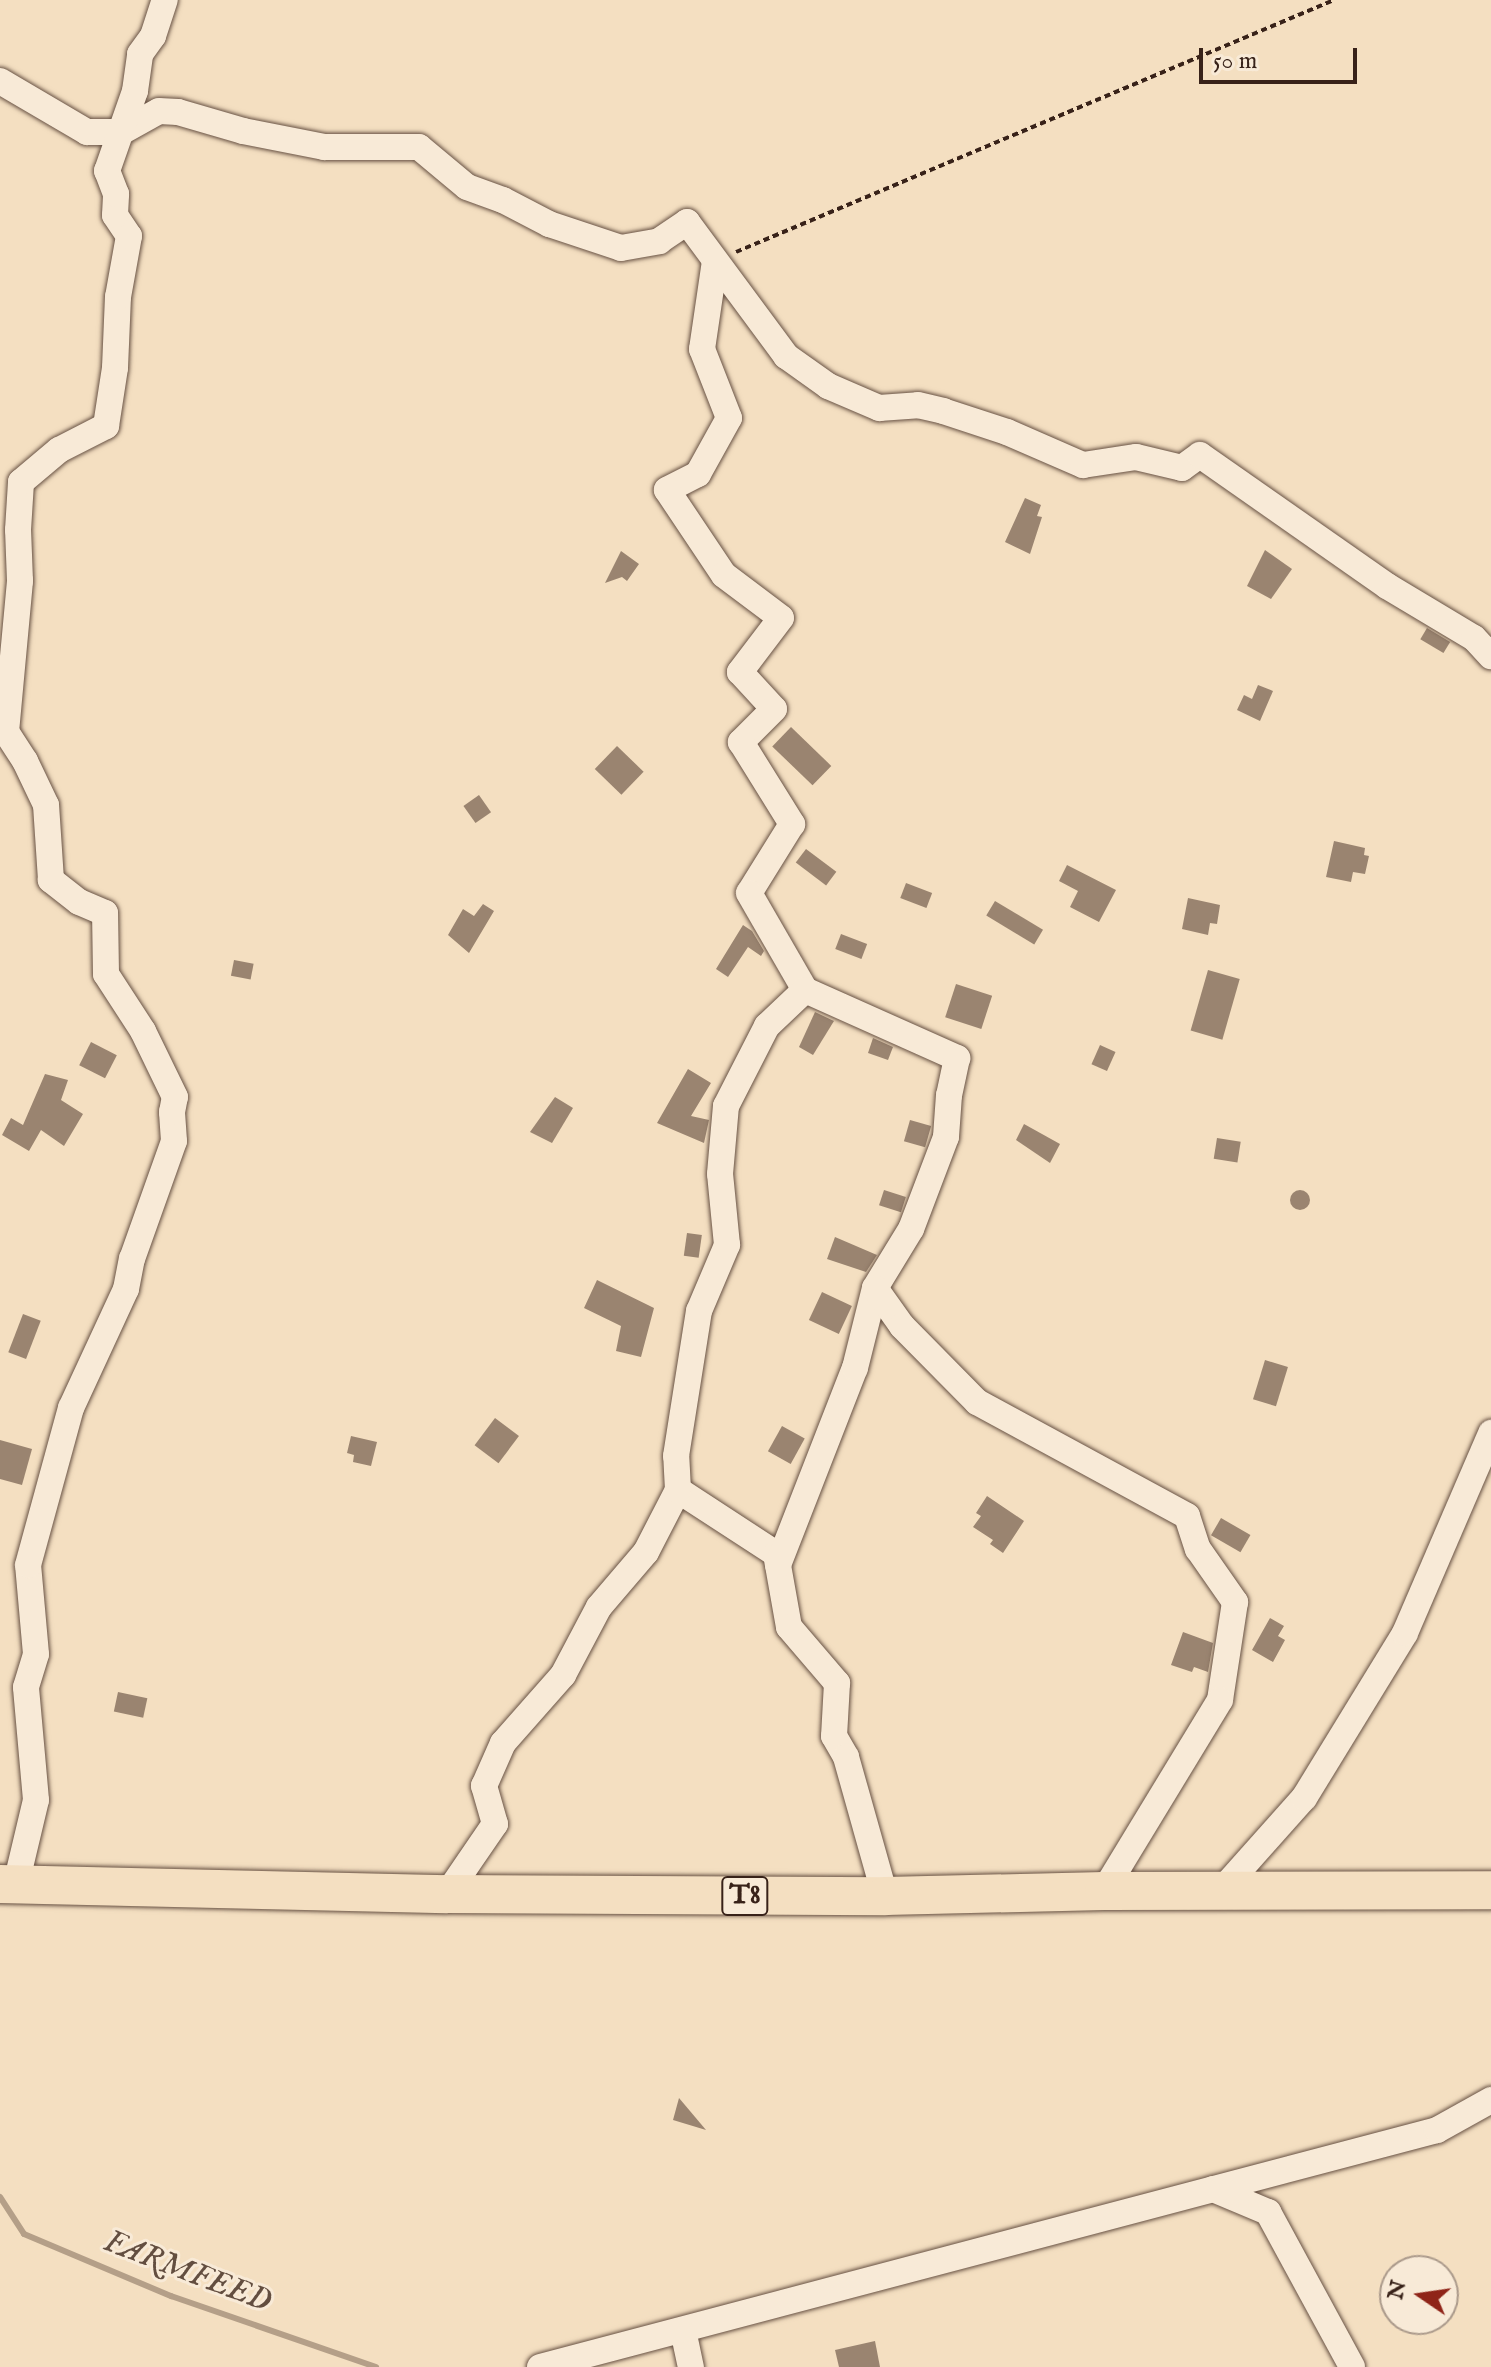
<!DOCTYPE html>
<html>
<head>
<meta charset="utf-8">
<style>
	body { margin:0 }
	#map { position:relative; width:1491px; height:2367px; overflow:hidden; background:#f4dfc1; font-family:"IM FELL English",serif }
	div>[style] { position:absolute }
	.stream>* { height:6px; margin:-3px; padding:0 3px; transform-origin:3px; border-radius:3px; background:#b49f88 }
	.building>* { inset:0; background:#9a8470; transform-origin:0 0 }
	.round { border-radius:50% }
	.path>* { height:4px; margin-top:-2px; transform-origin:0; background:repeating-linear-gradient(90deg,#382219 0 6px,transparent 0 10px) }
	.roads { filter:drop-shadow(0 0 2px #675143) drop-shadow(0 0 2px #675143) }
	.minor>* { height:26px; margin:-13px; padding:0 13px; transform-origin:13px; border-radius:13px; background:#f8ead7 }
	.highway>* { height:38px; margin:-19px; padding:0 19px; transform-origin:19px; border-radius:19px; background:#f4dfc1 }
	span { translate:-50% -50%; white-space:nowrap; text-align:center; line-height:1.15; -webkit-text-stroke:6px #f8ead7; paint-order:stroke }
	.shield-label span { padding:2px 6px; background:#f8ead7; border:2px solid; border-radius:6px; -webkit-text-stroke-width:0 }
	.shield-label { font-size:28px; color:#382219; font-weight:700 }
	.water-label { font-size:32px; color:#634e40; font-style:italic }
	.north { position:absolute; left:1379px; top:2255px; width:80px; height:80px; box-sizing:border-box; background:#f8ead7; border:2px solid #ab9a8b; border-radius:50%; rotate:283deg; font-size:22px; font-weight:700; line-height:32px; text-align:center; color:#382219 }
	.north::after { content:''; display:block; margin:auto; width:28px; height:36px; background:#8f2418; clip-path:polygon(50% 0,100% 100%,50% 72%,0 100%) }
	.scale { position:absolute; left:1199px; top:48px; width:158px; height:36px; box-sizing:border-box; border:4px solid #382219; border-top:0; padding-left:10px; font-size:24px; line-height:28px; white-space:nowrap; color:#382219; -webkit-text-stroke:6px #f8ead7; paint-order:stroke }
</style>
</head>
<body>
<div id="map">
	<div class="stream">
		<div style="left:0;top:2197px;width:44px;rotate:57deg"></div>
		<div style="left:24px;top:2234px;width:160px;rotate:22.9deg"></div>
		<div style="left:171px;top:2296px;width:217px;rotate:19.1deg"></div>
	</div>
	<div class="building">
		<div style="clip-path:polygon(1025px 498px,1041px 505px,1037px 516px,1042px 517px,1030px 554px,1005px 542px)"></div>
		<div style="clip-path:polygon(1265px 550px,1292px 569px,1271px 599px,1247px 586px)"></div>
		<div style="clip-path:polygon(621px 551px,639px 564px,627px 581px,622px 577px,605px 583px)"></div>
		<div style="left:1427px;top:628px;width:27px;height:13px;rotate:31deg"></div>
		<div style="clip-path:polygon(1258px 685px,1273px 691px,1260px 721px,1237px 710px,1244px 695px,1252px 699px)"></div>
		<div style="left:791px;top:727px;width:56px;height:27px;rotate:44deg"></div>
		<div style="left:617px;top:746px;width:37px;height:32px;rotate:44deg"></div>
		<div style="left:479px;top:795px;width:21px;height:19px;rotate:55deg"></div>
		<div style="clip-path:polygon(1334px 841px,1365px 848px,1364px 855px,1369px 856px,1365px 874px,1353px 872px,1351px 882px,1326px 877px)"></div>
		<div style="left:806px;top:849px;width:38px;height:17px;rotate:37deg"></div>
		<div style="clip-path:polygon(1067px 865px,1116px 890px,1099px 922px,1070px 907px,1078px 891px,1059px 881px)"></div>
		<div style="left:906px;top:883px;width:28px;height:16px;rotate:21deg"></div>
		<div style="clip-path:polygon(1188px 898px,1220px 905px,1217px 924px,1210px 923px,1208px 935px,1182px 929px)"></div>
		<div style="left:995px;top:901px;width:56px;height:17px;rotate:31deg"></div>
		<div style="clip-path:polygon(483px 904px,494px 911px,469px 953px,448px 935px,463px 909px,474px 916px)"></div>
		<div style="clip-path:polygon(743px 925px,752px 931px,764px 951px,761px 956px,748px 947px,728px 977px,716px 969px)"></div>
		<div style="left:841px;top:934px;width:28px;height:16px;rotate:21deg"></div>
		<div style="left:234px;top:960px;width:20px;height:16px;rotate:11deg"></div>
		<div style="left:1208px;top:970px;width:33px;height:63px;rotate:16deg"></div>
		<div style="left:956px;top:984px;width:38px;height:35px;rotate:18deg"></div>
		<div style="clip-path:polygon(815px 1012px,834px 1021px,813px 1055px,799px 1047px)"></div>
		<div style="clip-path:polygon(873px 1038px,893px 1047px,888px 1060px,868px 1053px)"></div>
		<div style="left:91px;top:1042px;width:29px;height:26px;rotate:27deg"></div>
		<div style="left:1100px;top:1045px;width:17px;height:21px;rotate:24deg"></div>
		<div style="clip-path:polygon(688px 1069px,711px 1083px,691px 1116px,709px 1120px,704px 1143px,657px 1123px)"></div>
		<div style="clip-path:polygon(45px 1074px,68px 1080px,61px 1100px,83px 1114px,64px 1146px,41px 1130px,29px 1151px,2px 1135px,11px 1118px,23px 1125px)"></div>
		<div style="clip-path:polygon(555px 1097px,573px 1108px,552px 1143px,530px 1132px)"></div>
		<div style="left:910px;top:1120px;width:22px;height:22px;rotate:16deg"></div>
		<div style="clip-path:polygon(1024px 1124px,1060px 1144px,1050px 1163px,1016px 1140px)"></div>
		<div style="left:1217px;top:1138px;width:24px;height:21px;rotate:9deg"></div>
		<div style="left:884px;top:1190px;width:23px;height:16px;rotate:18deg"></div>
		<div class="round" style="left:1290px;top:1190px;width:20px;height:20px"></div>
		<div style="left:687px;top:1233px;width:15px;height:23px;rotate:8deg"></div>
		<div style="clip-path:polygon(835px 1237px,877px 1255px,866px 1272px,827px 1259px)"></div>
		<div style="clip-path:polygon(597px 1280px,654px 1308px,641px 1357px,616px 1351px,621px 1326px,584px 1308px)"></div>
		<div style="left:822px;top:1292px;width:33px;height:31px;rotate:25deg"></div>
		<div style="left:23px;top:1314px;width:19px;height:41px;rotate:21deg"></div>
		<div style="left:1265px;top:1360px;width:24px;height:41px;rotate:17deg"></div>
		<div style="left:495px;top:1418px;width:30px;height:34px;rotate:37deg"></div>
		<div style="left:782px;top:1426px;width:26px;height:29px;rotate:29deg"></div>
		<div style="clip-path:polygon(351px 1436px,377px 1442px,371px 1466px,353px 1462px,354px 1455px,347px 1453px)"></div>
		<div style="clip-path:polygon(0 1440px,32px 1449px,22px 1485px,0 1479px)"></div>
		<div style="clip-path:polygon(987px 1496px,1024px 1521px,1003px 1553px,990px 1544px,993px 1540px,973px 1527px,981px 1516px,976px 1513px)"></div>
		<div style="left:1221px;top:1518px;width:34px;height:20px;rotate:30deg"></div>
		<div style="clip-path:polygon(1270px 1618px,1284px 1626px,1278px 1636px,1285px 1640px,1273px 1662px,1252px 1650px)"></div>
		<div style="clip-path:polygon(1183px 1632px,1213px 1643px,1208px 1672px,1194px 1667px,1192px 1672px,1171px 1665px)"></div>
		<div style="left:118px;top:1692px;width:30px;height:20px;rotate:12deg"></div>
		<div style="clip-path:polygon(679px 2098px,706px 2130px,673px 2120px)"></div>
		<div style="clip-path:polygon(875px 2341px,880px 2367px,839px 2367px,835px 2350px)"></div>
	</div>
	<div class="path">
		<div style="left:736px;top:252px;width:649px;rotate:-22.85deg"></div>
	</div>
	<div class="roads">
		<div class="minor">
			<div style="left:0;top:81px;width:101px;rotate:30.4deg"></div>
			<div style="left:87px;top:132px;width:34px"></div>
			<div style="left:121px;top:132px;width:43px;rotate:-28.9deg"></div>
			<div style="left:159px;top:111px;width:19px;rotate:3deg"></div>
			<div style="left:178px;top:112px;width:68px;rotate:16.3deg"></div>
			<div style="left:243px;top:131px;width:83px;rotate:11.2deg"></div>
			<div style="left:324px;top:147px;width:95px"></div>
			<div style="left:419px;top:147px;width:62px;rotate:39.8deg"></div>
			<div style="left:467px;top:187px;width:38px;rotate:20deg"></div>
			<div style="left:503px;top:200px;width:52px;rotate:27.6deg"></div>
			<div style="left:549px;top:224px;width:76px;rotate:18.4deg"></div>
			<div style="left:621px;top:248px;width:39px;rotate:-10deg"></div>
			<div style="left:659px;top:241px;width:34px;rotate:-34deg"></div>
			<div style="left:687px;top:222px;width:167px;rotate:53.5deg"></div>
			<div style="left:786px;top:356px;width:52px;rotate:35.5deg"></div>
			<div style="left:828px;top:386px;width:56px;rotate:23.3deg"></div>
			<div style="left:879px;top:408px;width:39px;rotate:-4deg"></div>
			<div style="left:918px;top:405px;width:26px;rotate:13deg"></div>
			<div style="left:943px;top:411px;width:67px;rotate:18.2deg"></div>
			<div style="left:1007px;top:432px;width:83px;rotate:23.5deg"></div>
			<div style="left:1083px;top:465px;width:54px;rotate:-8.6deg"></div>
			<div style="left:1136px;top:457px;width:47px;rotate:13.4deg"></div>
			<div style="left:1182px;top:468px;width:22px;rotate:-36deg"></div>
			<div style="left:1200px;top:455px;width:228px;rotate:35deg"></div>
			<div style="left:1387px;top:586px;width:101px;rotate:30.9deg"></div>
			<div style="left:1474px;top:638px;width:25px;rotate:47deg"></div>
			<div style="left:715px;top:261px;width:89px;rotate:98.4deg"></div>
			<div style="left:702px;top:349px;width:74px;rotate:68.6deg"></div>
			<div style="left:729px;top:418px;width:64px;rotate:119deg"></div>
			<div style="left:698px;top:474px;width:35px;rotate:153deg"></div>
			<div style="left:667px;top:490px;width:102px;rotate:56.2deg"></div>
			<div style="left:724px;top:575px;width:71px;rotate:37deg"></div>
			<div style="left:781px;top:618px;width:68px;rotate:127.2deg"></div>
			<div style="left:740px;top:672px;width:50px;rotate:47.4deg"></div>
			<div style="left:774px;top:709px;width:47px;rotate:135deg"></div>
			<div style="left:741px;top:742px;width:97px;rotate:58.1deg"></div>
			<div style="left:792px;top:824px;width:81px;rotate:121.9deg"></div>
			<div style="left:749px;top:893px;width:112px;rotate:60deg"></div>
			<div style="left:678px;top:1490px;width:117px;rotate:33.1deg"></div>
			<div style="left:776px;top:1554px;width:74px;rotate:79.9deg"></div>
			<div style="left:789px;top:1627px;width:74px;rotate:49.4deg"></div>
			<div style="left:837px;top:1683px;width:53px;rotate:93.2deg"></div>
			<div style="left:834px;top:1736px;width:24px;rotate:60deg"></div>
			<div style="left:846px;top:1757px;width:144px;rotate:74.3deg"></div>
			<div style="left:778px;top:1565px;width:212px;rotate:-68.7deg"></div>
			<div style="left:855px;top:1368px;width:82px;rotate:-76deg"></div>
			<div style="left:16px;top:1884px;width:86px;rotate:-76.6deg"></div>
			<div style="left:36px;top:1800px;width:113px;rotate:-95.1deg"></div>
			<div style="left:26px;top:1687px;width:34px;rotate:-73deg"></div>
			<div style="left:36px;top:1654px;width:89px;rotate:-95.1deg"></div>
			<div style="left:28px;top:1565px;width:163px;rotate:-74.7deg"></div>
			<div style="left:71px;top:1408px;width:131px;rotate:-65.2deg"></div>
			<div style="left:126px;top:1289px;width:31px;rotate:-79deg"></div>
			<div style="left:132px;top:1259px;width:125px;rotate:-70.4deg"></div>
			<div style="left:174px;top:1141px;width:29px;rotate:-94deg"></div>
			<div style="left:172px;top:1112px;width:15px;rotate:-79deg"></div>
			<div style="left:175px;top:1097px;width:73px;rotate:-115.9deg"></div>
			<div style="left:143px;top:1031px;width:68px;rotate:-123deg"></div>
			<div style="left:106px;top:974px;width:61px;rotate:-90.9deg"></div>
			<div style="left:105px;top:913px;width:28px;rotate:-157deg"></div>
			<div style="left:79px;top:902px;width:36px;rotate:-142deg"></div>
			<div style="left:51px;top:880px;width:75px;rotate:-93.8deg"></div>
			<div style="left:46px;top:805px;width:49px;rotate:-115.5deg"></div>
			<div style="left:25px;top:761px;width:35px;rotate:-123deg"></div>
			<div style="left:6px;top:732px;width:152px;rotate:-84.7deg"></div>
			<div style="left:20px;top:581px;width:51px;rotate:-92.2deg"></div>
			<div style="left:18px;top:530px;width:48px;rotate:-86.4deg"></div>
			<div style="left:21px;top:482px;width:50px;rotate:-40.1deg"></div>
			<div style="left:59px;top:450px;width:53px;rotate:-27.1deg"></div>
			<div style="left:106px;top:426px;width:59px;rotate:-81.2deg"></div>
			<div style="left:115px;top:368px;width:71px;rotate:-87.6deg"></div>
			<div style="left:118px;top:297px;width:62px;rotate:-79.8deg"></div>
			<div style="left:129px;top:236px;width:25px;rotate:-124deg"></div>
			<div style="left:115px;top:215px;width:21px;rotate:-87deg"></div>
			<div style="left:116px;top:194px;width:25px;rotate:-111deg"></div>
			<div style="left:107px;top:171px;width:85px;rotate:-70.7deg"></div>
			<div style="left:135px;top:91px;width:37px;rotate:-82deg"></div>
			<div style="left:140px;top:54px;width:22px;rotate:-54deg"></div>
			<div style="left:153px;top:36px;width:38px;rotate:-72deg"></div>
			<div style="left:1221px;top:1891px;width:125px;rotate:-48.3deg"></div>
			<div style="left:1304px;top:1798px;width:193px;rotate:-58.5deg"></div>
			<div style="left:1405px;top:1633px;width:218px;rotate:-66.7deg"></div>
			<div style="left:447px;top:1894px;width:85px;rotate:-55.6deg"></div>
			<div style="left:495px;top:1824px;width:40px;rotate:-106deg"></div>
			<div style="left:484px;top:1786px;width:47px;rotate:-66.2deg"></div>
			<div style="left:503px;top:1743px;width:91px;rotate:-48.6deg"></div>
			<div style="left:563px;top:1675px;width:77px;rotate:-62.1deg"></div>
			<div style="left:599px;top:1607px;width:72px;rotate:-49.5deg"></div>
			<div style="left:646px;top:1552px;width:70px;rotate:-62.7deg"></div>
			<div style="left:678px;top:1490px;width:34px;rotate:-93deg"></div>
			<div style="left:676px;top:1456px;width:147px;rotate:-81deg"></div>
			<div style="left:699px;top:1311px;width:72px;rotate:-67deg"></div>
			<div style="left:727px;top:1245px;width:71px;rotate:-95.6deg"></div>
			<div style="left:720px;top:1174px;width:68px;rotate:-85deg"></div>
			<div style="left:726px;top:1106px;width:90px;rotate:-62.9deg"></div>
			<div style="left:767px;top:1026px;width:52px;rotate:-43.5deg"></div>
			<div style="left:805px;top:990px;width:167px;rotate:24.1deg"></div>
			<div style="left:957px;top:1058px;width:38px;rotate:102deg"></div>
			<div style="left:949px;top:1095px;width:42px;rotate:94.1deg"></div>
			<div style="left:946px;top:1137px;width:98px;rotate:110.8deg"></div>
			<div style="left:911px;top:1229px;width:69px;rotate:121.4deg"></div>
			<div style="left:875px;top:1288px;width:47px;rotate:54.6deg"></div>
			<div style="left:902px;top:1326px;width:107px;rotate:45.4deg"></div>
			<div style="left:977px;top:1402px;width:239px;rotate:28.5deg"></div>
			<div style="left:1187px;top:1516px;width:35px;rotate:72deg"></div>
			<div style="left:1198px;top:1549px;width:65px;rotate:55.1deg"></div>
			<div style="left:1235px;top:1602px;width:99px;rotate:98.7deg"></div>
			<div style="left:1220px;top:1700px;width:223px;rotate:121.3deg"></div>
			<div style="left:1213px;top:2189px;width:60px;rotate:22.7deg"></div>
			<div style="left:1268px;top:2212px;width:176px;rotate:61.5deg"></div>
			<div style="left:683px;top:2330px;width:38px;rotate:78deg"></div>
			<div style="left:540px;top:2367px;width:928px;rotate:-14.8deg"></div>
			<div style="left:1437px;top:2130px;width:62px;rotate:-29.1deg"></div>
		</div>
		<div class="highway">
			<div style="left:0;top:1884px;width:447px;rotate:1.3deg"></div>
			<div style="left:447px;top:1894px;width:438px;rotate:0.3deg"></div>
			<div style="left:885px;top:1896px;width:219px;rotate:-1.3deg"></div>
			<div style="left:1104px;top:1891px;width:387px;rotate:-0.1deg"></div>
		</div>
	</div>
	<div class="shield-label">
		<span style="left:745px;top:1896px">T8</span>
	</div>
	<div class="water-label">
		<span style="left:187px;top:2273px;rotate:21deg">FARMFEED</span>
	</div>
	<div class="north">N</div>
	<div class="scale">50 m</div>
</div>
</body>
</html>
